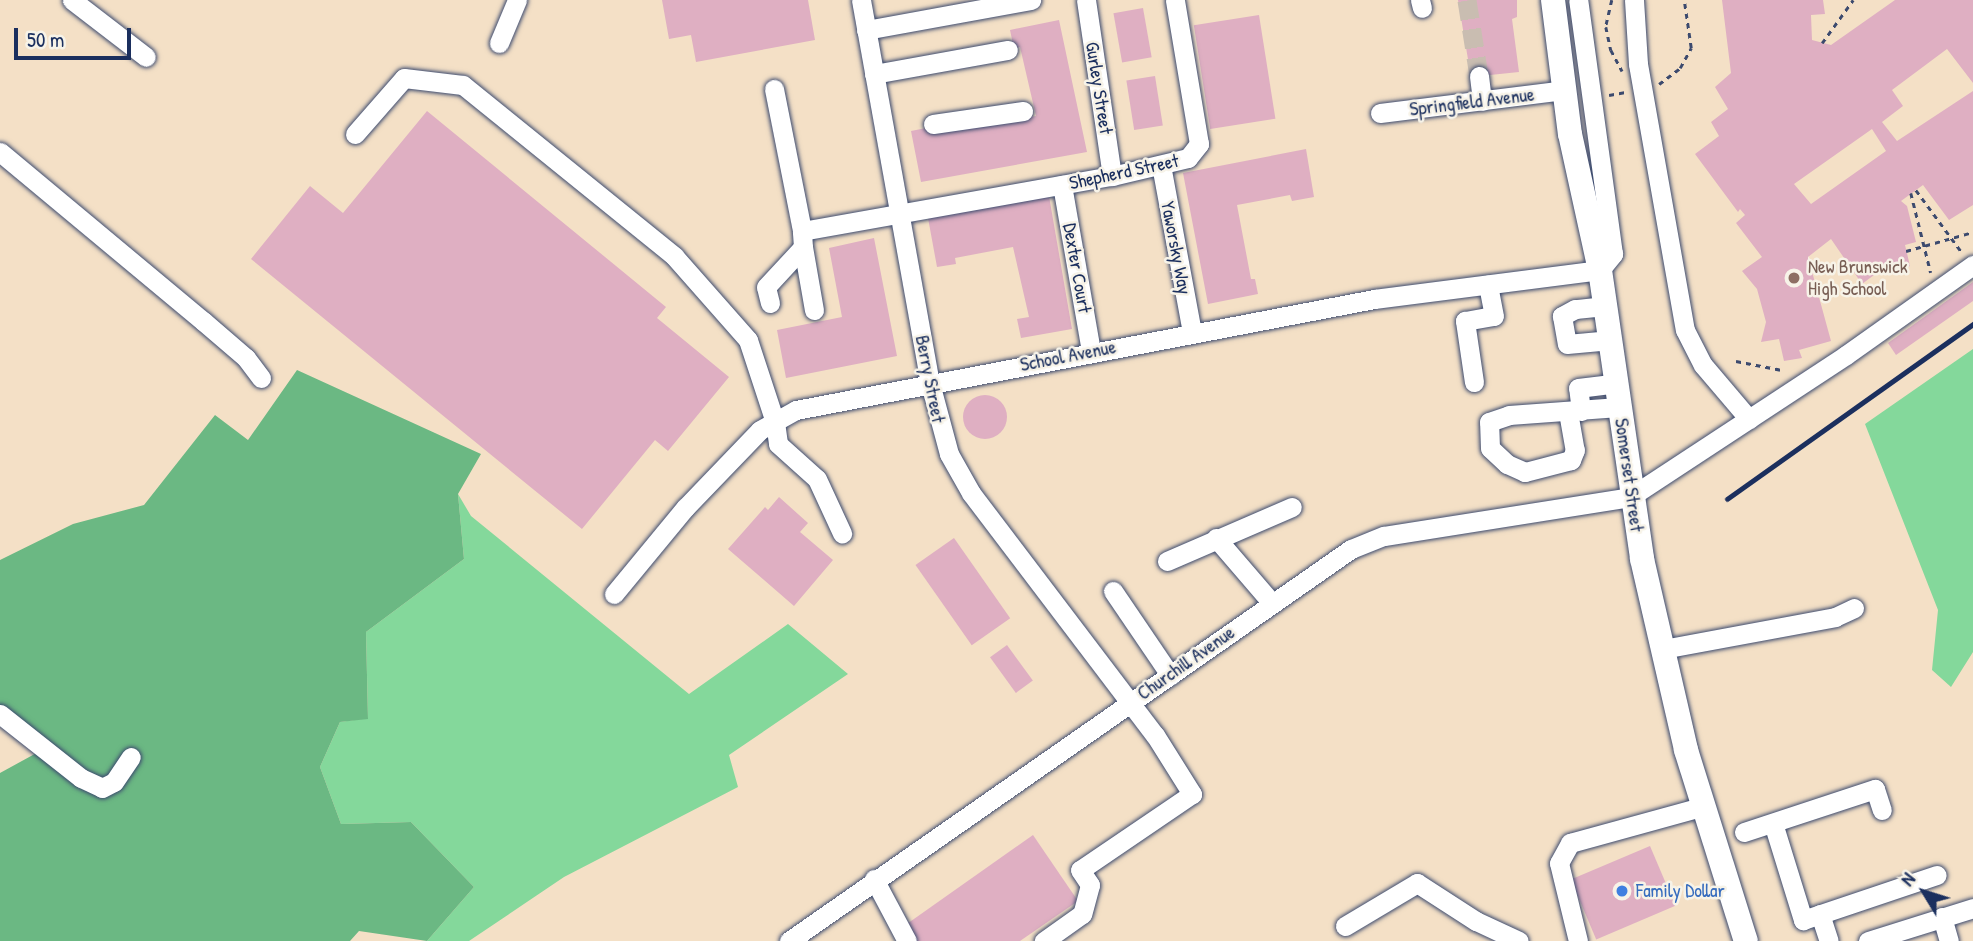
<!DOCTYPE html>
<html>
<head>
<meta charset="utf-8">
<style>
	body { margin:0 }
	#map { position:relative; width:1973px; height:941px; overflow:hidden; background:#f4e0c6; font-family:"Patrick Hand",sans-serif }
	div>[style] { position:absolute }
	.green>* { inset:0; background:#84d89b }
	.forest>* { inset:0; background:#6bb883 }
	.building>* { inset:0; background:#dfafc2; transform-origin:0 0 }
	.round { border-radius:50% }
	.minor-tunnel>* { height:19px; margin-top:-9.5px; transform-origin:0; background:repeating-linear-gradient(90deg,#c9bdb1 0 19px,transparent 0 29px) }
	.path>* { height:2.5px; margin-top:-1.25px; transform-origin:0; background:repeating-linear-gradient(90deg,#3c4a6e 0 5px,transparent 0 10px) }
	.roads { filter:drop-shadow(0 0 2px #3c4a6e) drop-shadow(0 0 2px #3c4a6e) }
	.minor>* { height:19px; margin:-9.5px; padding:0 9.5px; transform-origin:9.5px; border-radius:9.5px; background:#fff }
	.major>* { height:24px; margin:-12px; padding:0 12px; transform-origin:12px; border-radius:12px; background:#fff }
	.rail>* { height:4.5px; margin:-2.25px; padding:0 2.25px; transform-origin:2.25px; border-radius:2.25px; background:#1b2f5e }
	.dots>* { width:19px; height:19px; translate:-50% -50%; box-sizing:border-box; border:4px solid #f7f3e8; border-radius:50% }
	span { translate:-50% -50%; white-space:nowrap; text-align:center; line-height:1.15; -webkit-text-stroke:5px #f7f3e8; paint-order:stroke }
	.street-label { font-size:19px; color:#1b2f5e }
	.education-label { font-size:19px; color:#785e54 }
	.left { translate:0 -50%; text-align:left }
	.shop-label { font-size:19px; color:#366cbe }
	.north { position:absolute; left:1889px; top:857px; width:70px; height:70px; -webkit-text-stroke:5px #f7f3e8; paint-order:stroke; rotate:308deg; font-size:19px; font-weight:700; line-height:28px; text-align:center; color:#1b2f5e }
	.north::after { content:''; display:block; margin:auto; width:24px; height:32px; background:#1b2f5e; clip-path:polygon(50% 0,100% 100%,50% 72%,0 100%) }
	.scale { position:absolute; left:14px; top:28px; width:117px; height:32px; box-sizing:border-box; border:4px solid #1b2f5e; border-top:0; padding-left:9px; font-size:21px; line-height:24px; white-space:nowrap; color:#1b2f5e; -webkit-text-stroke:5px #f7f3e8; paint-order:stroke }
</style>
</head>
<body>
<div id="map">
	<div class="green">
		<div style="clip-path:polygon(1973px 349px,1973px 652px,1951px 687px,1932px 670px,1938px 610px,1865px 424px)"></div>
		<div style="clip-path:polygon(458px 494px,471px 516px,689px 694px,788px 624px,848px 674px,729px 755px,738px 787px,564px 877px,469px 941px,427px 941px,474px 887px,411px 822px,341px 824px,320px 767px,340px 722px,368px 718px,366px 632px,464px 559px)"></div>
	</div>
	<div class="forest">
		<div style="clip-path:polygon(297px 370px,481px 454px,458px 494px,464px 559px,366px 632px,368px 719px,340px 722px,320px 767px,341px 824px,411px 822px,474px 887px,427px 941px,359px 931px,350px 941px,0 941px,0 773px,42px 750px,0 715px,0 560px,73px 524px,144px 505px,215px 415px,248px 440px)"></div>
	</div>
	<div class="building">
		<div style="clip-path:polygon(662px 0,808px 0,815px 40px,696px 62px,691px 35px,669px 39px)"></div>
		<div style="clip-path:polygon(1458px 0,1517px 0,1517px 17px,1512px 19px,1519px 72px,1471px 77px)"></div>
		<div style="clip-path:polygon(evenodd,1722px 0,1823px 0,1825px 14px,1811px 15px,1812px 40px,1831px 45px,1895px 0,1973px 0,1973px 83px,1947px 49px,1892px 90px,1903px 106px,1882px 122px,1897px 141px,1973px 91px,1973px 205px,1949px 220px,1923px 185px,1901px 201px,1907px 206px,1916px 242px,1905px 245px,1910px 266px,1895px 273px,1893px 265px,1882px 269px,1862px 284px,1831px 239px,1808px 257px,1831px 341px,1799px 350px,1802px 358px,1784px 361px,1779px 339px,1761px 342px,1766px 322px,1757px 289px,1742px 271px,1762px 257px,1736px 223px,1745px 215px,1740px 209px,1738px 212px,1695px 154px,1719px 136px,1711px 122px,1728px 109px,1715px 87px,1731px 73px,1722px 0,1872px 129px,1886px 151px,1811px 204px,1794px 184px,1872px 129px)"></div>
		<div style="left:1143px;top:8px;width:50px;height:30px;rotate:80deg"></div>
		<div style="left:1259px;top:15px;width:105px;height:66px;rotate:81deg"></div>
		<div style="clip-path:polygon(1059px 20px,1087px 152px,921px 182px,911px 131px,931px 127px,933px 134px,1036px 116px,1020px 47px,1014px 49px,1010px 30px)"></div>
		<div style="left:1155px;top:76px;width:50px;height:29px;rotate:81deg"></div>
		<div style="clip-path:polygon(427px 111px,666px 307px,657px 318px,729px 377px,668px 451px,655px 440px,582px 529px,251px 259px,310px 186px,343px 213px)"></div>
		<div style="clip-path:polygon(1306px 149px,1314px 197px,1292px 201px,1290px 195px,1237px 205px,1251px 279px,1255px 279px,1258px 294px,1208px 304px,1183px 173px)"></div>
		<div style="clip-path:polygon(1049px 196px,1072px 329px,1021px 338px,1017px 319px,1029px 317px,1013px 247px,955px 258px,956px 264px,937px 267px,928px 218px)"></div>
		<div style="clip-path:polygon(874px 238px,897px 356px,786px 378px,777px 330px,842px 317px,829px 248px)"></div>
		<div style="clip-path:polygon(1973px 282px,1973px 301px,1896px 355px,1888px 343px)"></div>
		<div class="round" style="left:963px;top:395px;width:44px;height:44px"></div>
		<div style="clip-path:polygon(779px 497px,808px 523px,800px 532px,833px 560px,794px 606px,728px 549px,765px 507px,768px 510px)"></div>
		<div style="left:954px;top:538px;width:98px;height:47px;rotate:55deg"></div>
		<div style="left:1007px;top:645px;width:44px;height:21px;rotate:54deg"></div>
		<div style="clip-path:polygon(1033px 835px,1078px 901px,1020px 941px,915px 941px,904px 926px)"></div>
		<div style="left:1650px;top:846px;width:65px;height:86px;rotate:67deg"></div>
	</div>
	<div class="minor-tunnel">
		<div style="left:1467px;top:0;width:77px;rotate:81deg"></div>
	</div>
	<div class="path">
		<div style="left:1612px;top:0;width:28px;rotate:103deg"></div>
		<div style="left:1606px;top:27px;width:24px;rotate:78deg"></div>
		<div style="left:1611px;top:50px;width:24px;rotate:62deg"></div>
		<div style="left:1822px;top:43px;width:53px;rotate:-54.2deg"></div>
		<div style="left:1659px;top:84px;width:26px;rotate:-37deg"></div>
		<div style="left:1680px;top:68px;width:23px;rotate:-61deg"></div>
		<div style="left:1691px;top:48px;width:49px;rotate:-98.3deg"></div>
		<div style="left:1609px;top:95px;width:17px;rotate:-10deg"></div>
		<div style="left:1916px;top:190px;width:76px;rotate:53.6deg"></div>
		<div style="left:1911px;top:193px;width:82px;rotate:76deg"></div>
		<div style="left:1906px;top:251px;width:70px;rotate:-15.8deg"></div>
		<div style="left:1736px;top:361px;width:47px;rotate:11.1deg"></div>
	</div>
	<div class="roads">
		<div class="minor">
			<div style="left:72px;top:0;width:93px;rotate:37.6deg"></div>
			<div style="left:861px;top:0;width:389px;rotate:79.8deg"></div>
			<div style="left:930px;top:383px;width:73px;rotate:75deg"></div>
			<div style="left:949px;top:454px;width:45px;rotate:60.6deg"></div>
			<div style="left:971px;top:493px;width:304px;rotate:52.8deg"></div>
			<div style="left:1155px;top:735px;width:70px;rotate:57.9deg"></div>
			<div style="left:1192px;top:794px;width:135px;rotate:145.8deg"></div>
			<div style="left:1080px;top:870px;width:18px;rotate:56deg"></div>
			<div style="left:1090px;top:885px;width:30px;rotate:105deg"></div>
			<div style="left:1082px;top:914px;width:47px;rotate:144.6deg"></div>
			<div style="left:1086px;top:0;width:178px;rotate:81.6deg"></div>
			<div style="left:1420px;top:0;width:8px;rotate:76deg"></div>
			<div style="left:1634px;top:0;width:64px;rotate:86.4deg"></div>
			<div style="left:1638px;top:64px;width:270px;rotate:80deg"></div>
			<div style="left:1685px;top:330px;width:39px;rotate:63deg"></div>
			<div style="left:1703px;top:365px;width:71px;rotate:49.6deg"></div>
			<div style="left:866px;top:30px;width:168px;rotate:-10.3deg"></div>
			<div style="left:499px;top:43px;width:47px;rotate:-67.3deg"></div>
			<div style="left:874px;top:74px;width:136px;rotate:-10.2deg"></div>
			<div style="left:1479px;top:76px;width:25px;rotate:83deg"></div>
			<div style="left:774px;top:89px;width:145px;rotate:78.8deg"></div>
			<div style="left:802px;top:231px;width:315px;rotate:-10.1deg"></div>
			<div style="left:1112px;top:176px;width:78px;rotate:-13.3deg"></div>
			<div style="left:1188px;top:158px;width:18px;rotate:-52deg"></div>
			<div style="left:1199px;top:144px;width:146px;rotate:-99.5deg"></div>
			<div style="left:1380px;top:113px;width:177px;rotate:-7.1deg"></div>
			<div style="left:1556px;top:91px;width:9px;rotate:27deg"></div>
			<div style="left:933px;top:124px;width:91px;rotate:-8.2deg"></div>
			<div style="left:355px;top:134px;width:74px;rotate:-48.8deg"></div>
			<div style="left:404px;top:78px;width:59px;rotate:6.8deg"></div>
			<div style="left:463px;top:85px;width:272px;rotate:39deg"></div>
			<div style="left:674px;top:256px;width:112px;rotate:48.6deg"></div>
			<div style="left:748px;top:340px;width:86px;rotate:71.8deg"></div>
			<div style="left:775px;top:422px;width:22px;rotate:82deg"></div>
			<div style="left:778px;top:444px;width:52px;rotate:41.9deg"></div>
			<div style="left:817px;top:479px;width:60px;rotate:65.2deg"></div>
			<div style="left:0;top:152px;width:264px;rotate:39.8deg"></div>
			<div style="left:203px;top:321px;width:57px;rotate:40.7deg"></div>
			<div style="left:246px;top:358px;width:25px;rotate:53deg"></div>
			<div style="left:1161px;top:165px;width:170px;rotate:79.5deg"></div>
			<div style="left:1062px;top:185px;width:169px;rotate:80.1deg"></div>
			<div style="left:803px;top:247px;width:64px;rotate:80.1deg"></div>
			<div style="left:770px;top:303px;width:16px;rotate:-104deg"></div>
			<div style="left:766px;top:287px;width:54px;rotate:-47.2deg"></div>
			<div style="left:803px;top:247px;width:16px;rotate:-94deg"></div>
			<div style="left:1605px;top:306px;width:30px;rotate:174deg"></div>
			<div style="left:1575px;top:309px;width:15px;rotate:152deg"></div>
			<div style="left:1562px;top:316px;width:28px;rotate:80deg"></div>
			<div style="left:1567px;top:344px;width:44px;rotate:-5.2deg"></div>
			<div style="left:1474px;top:382px;width:62px;rotate:-98.4deg"></div>
			<div style="left:1465px;top:321px;width:29px;rotate:-10deg"></div>
			<div style="left:1494px;top:316px;width:32px;rotate:-101deg"></div>
			<div style="left:1581px;top:411px;width:23px;rotate:-97deg"></div>
			<div style="left:1578px;top:388px;width:38px;rotate:-7deg"></div>
			<div style="left:1568px;top:412px;width:39px;rotate:80deg"></div>
			<div style="left:1575px;top:450px;width:11px;rotate:112deg"></div>
			<div style="left:1571px;top:460px;width:48px;rotate:165.4deg"></div>
			<div style="left:1525px;top:472px;width:20px;rotate:-156deg"></div>
			<div style="left:1507px;top:464px;width:23px;rotate:-137deg"></div>
			<div style="left:1490px;top:448px;width:26px;rotate:-92deg"></div>
			<div style="left:1489px;top:422px;width:21px;rotate:-19deg"></div>
			<div style="left:1509px;top:415px;width:110px;rotate:-4.2deg"></div>
			<div style="left:1216px;top:538px;width:86px;rotate:49.3deg"></div>
			<div style="left:1167px;top:561px;width:136px;rotate:-23.4deg"></div>
			<div style="left:1113px;top:591px;width:102px;rotate:55.8deg"></div>
			<div style="left:614px;top:594px;width:112px;rotate:-50.5deg"></div>
			<div style="left:685px;top:508px;width:108px;rotate:-46.1deg"></div>
			<div style="left:760px;top:430px;width:41px;rotate:-29.1deg"></div>
			<div style="left:796px;top:410px;width:589px;rotate:-10.87deg"></div>
			<div style="left:1374px;top:299px;width:228px;rotate:-7.3deg"></div>
			<div style="left:1600px;top:270px;width:21px;rotate:-51deg"></div>
			<div style="left:1613px;top:254px;width:256px;rotate:-97.8deg"></div>
			<div style="left:1663px;top:649px;width:175px;rotate:-10.5deg"></div>
			<div style="left:1835px;top:617px;width:21px;rotate:-25deg"></div>
			<div style="left:0;top:714px;width:103px;rotate:38.3deg"></div>
			<div style="left:81px;top:778px;width:23px;rotate:25deg"></div>
			<div style="left:102px;top:788px;width:13px;rotate:-27deg"></div>
			<div style="left:114px;top:782px;width:30px;rotate:-56deg"></div>
			<div style="left:1773px;top:823px;width:102px;rotate:72.8deg"></div>
			<div style="left:1803px;top:920px;width:141px;rotate:-18.6deg"></div>
			<div style="left:1744px;top:832px;width:138px;rotate:-18.2deg"></div>
			<div style="left:1875px;top:789px;width:22px;rotate:72deg"></div>
			<div style="left:874px;top:879px;width:70px;rotate:62deg"></div>
			<div style="left:1820px;top:914px;width:28px;rotate:72deg"></div>
			<div style="left:1942px;top:917px;width:25px;rotate:74deg"></div>
			<div style="left:1345px;top:926px;width:84px;rotate:-30.8deg"></div>
			<div style="left:1417px;top:883px;width:70px;rotate:32.8deg"></div>
			<div style="left:1476px;top:921px;width:47px;rotate:24.9deg"></div>
			<div style="left:789px;top:941px;width:685px;rotate:-34.9deg"></div>
			<div style="left:1351px;top:549px;width:35px;rotate:-22deg"></div>
			<div style="left:1384px;top:536px;width:249px;rotate:-9deg"></div>
			<div style="left:1630px;top:497px;width:258px;rotate:-33.3deg"></div>
			<div style="left:1846px;top:355px;width:156px;rotate:-35.3deg"></div>
			<div style="left:1578px;top:941px;width:80px;rotate:-103.7deg"></div>
			<div style="left:1559px;top:863px;width:23px;rotate:-61deg"></div>
			<div style="left:1570px;top:843px;width:139px;rotate:-15.4deg"></div>
			<div style="left:1868px;top:941px;width:110px;rotate:-17.4deg"></div>
		</div>
		<div class="major">
			<div style="left:1553px;top:0;width:135px;rotate:82.8deg"></div>
			<div style="left:1570px;top:134px;width:139px;rotate:77.6deg"></div>
			<div style="left:1600px;top:270px;width:292px;rotate:81.7deg"></div>
			<div style="left:1642px;top:559px;width:196px;rotate:77deg"></div>
			<div style="left:1686px;top:750px;width:200px;rotate:72.6deg"></div>
		</div>
	</div>
	<div class="rail">
		<div style="left:1727px;top:499px;width:302px;rotate:-35.4deg"></div>
	</div>
	<div class="dots">
		<div style="left:1794px;top:278px;background:#8d6e63"></div>
		<div style="left:1622px;top:891px;background:#3f7fe0"></div>
	</div>
	<div class="street-label">
		<span style="left:1099px;top:88px;rotate:81deg">Gurley Street</span>
		<span style="left:1472px;top:102px;rotate:-7deg">Springfield Avenue</span>
		<span style="left:1124px;top:172px;rotate:-12deg">Shepherd Street</span>
		<span style="left:1176px;top:248px;rotate:79deg">Yaworsky Way</span>
		<span style="left:1077px;top:268px;rotate:80deg">Dexter Court</span>
		<span style="left:1068px;top:356px;rotate:-11deg">School Avenue</span>
		<span style="left:930px;top:379px;rotate:79deg">Berry Street</span>
		<span style="left:1629px;top:475px;rotate:82deg">Somerset Street</span>
		<span style="left:1186px;top:663px;rotate:-35deg">Churchill Avenue</span>
	</div>
	<div class="education-label">
		<span class="left" style="left:1808px;top:278px">New Brunswick<br>High School</span>
	</div>
	<div class="shop-label">
		<span class="left" style="left:1636px;top:891px">Family Dollar</span>
	</div>
	<div class="north">N</div>
	<div class="scale">50 m</div>
</div>
</body>
</html>
